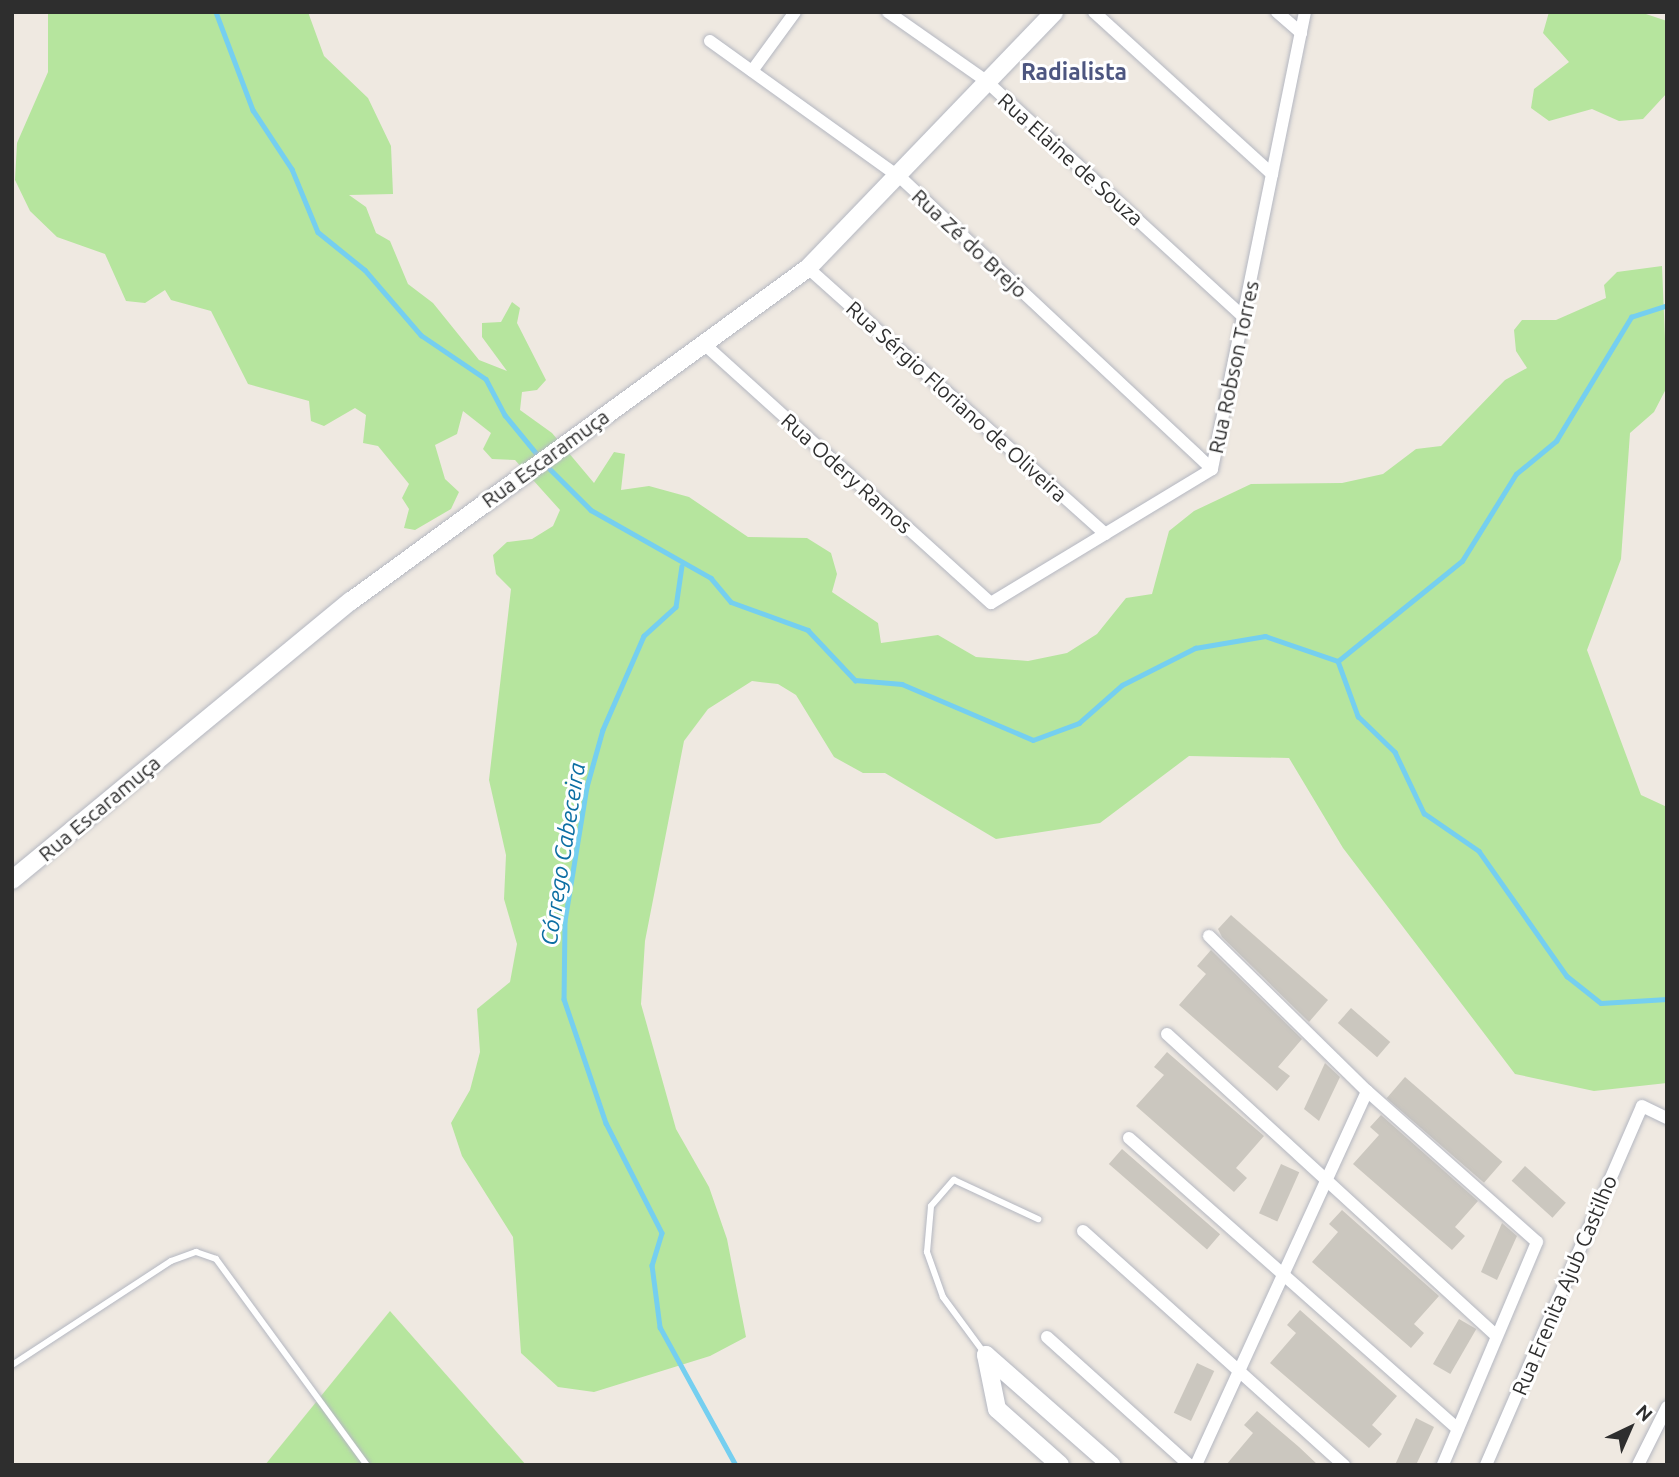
<!DOCTYPE html>
<html>
<head>
<meta charset="utf-8">
<style>
	body { margin:0 }
	#map { position:relative; width:1679px; height:1477px; overflow:hidden; background:#efe9e1; font-family:Ubuntu,sans-serif }
	div>[style] { position:absolute }
	.green>* { inset:0; background:#b6e59e }
	.stream>* { height:4.5px; margin:-2.25px; padding:0 2.25px; transform-origin:2.25px; border-radius:2.25px; background:#75cff0 }
	.building>* { inset:0; background:#cbc7bf; transform-origin:0 0 }
	.roads { filter:drop-shadow(0 0 2px #b4b7c1) drop-shadow(0 0 2px #b4b7c1) }
	.lane>* { height:6px; margin:-3px; padding:0 3px; transform-origin:3px; border-radius:3px; background:#fff }
	.street>* { height:12px; margin:-6px; padding:0 6px; transform-origin:6px; border-radius:6px; background:#fff }
	.secondary>* { height:18px; margin:-9px; padding:0 9px; transform-origin:9px; border-radius:9px; background:#fff }
	span { translate:-50% -50%; white-space:nowrap; text-align:center; line-height:1.15; -webkit-text-stroke:6px #fff; paint-order:stroke }
	.street-label { font-size:21px; color:#2e2e2e }
	.neighbourhood-label { font-size:23px; color:#4d5680; font-weight:700 }
	.water-label { font-size:23px; color:#0d6fa3; font-style:italic }
	.frame { position:absolute; inset:0; border:14px solid #2e2e2e; pointer-events:none }
	.north { position:absolute; left:1595px; top:1393px; width:70px; height:70px; -webkit-text-stroke:5px #fff; paint-order:stroke; rotate:44deg; font-size:19px; font-weight:700; line-height:28px; text-align:center; color:#2e2e2e }
	.north::after { content:''; display:block; margin:auto; width:24px; height:32px; background:#2e2e2e; clip-path:polygon(50% 0,100% 100%,50% 72%,0 100%) }
</style>
</head>
<body>
<div id="map">
	<div class="green">
		<div style="clip-path:polygon(48px 12px,308px 12px,324px 56px,368px 98px,391px 146px,393px 194px,349px 195px,366px 207px,376px 233px,390px 241px,408px 284px,433px 303px,479px 360px,507px 371px,482px 337px,482px 323px,501px 322px,512px 302px,520px 308px,517px 323px,546px 380px,537px 390px,522px 392px,520px 410px,552px 433px,594px 483px,614px 452px,625px 454px,621px 490px,649px 486px,689px 497px,748px 537px,807px 538px,831px 553px,837px 574px,832px 592px,878px 623px,881px 643px,938px 635px,976px 657px,1028px 661px,1067px 653px,1097px 634px,1126px 598px,1152px 594px,1169px 531px,1194px 511px,1251px 484px,1342px 483px,1383px 474px,1416px 449px,1441px 446px,1505px 380px,1527px 368px,1516px 351px,1514px 330px,1522px 320px,1556px 320px,1606px 298px,1604px 285px,1617px 272px,1662px 266px,1667px 387px,1654px 412px,1630px 433px,1621px 559px,1587px 650px,1641px 795px,1667px 807px,1667px 1083px,1594px 1091px,1515px 1074px,1343px 848px,1289px 758px,1189px 756px,1100px 823px,996px 839px,885px 773px,863px 773px,834px 757px,796px 695px,778px 684px,752px 681px,708px 709px,684px 741px,645px 941px,641px 1004px,676px 1129px,709px 1187px,727px 1239px,746px 1337px,710px 1356px,594px 1392px,558px 1387px,521px 1353px,513px 1237px,462px 1156px,451px 1123px,470px 1090px,480px 1052px,477px 1009px,510px 982px,517px 944px,504px 899px,506px 855px,489px 780px,511px 589px,496px 574px,493px 555px,507px 542px,532px 539px,553px 526px,560px 510px,515px 460px,492px 459px,483px 449px,491px 433px,463px 411px,457px 434px,435px 445px,445px 479px,459px 492px,451px 509px,415px 530px,404px 528px,409px 509px,402px 498px,409px 484px,378px 446px,363px 443px,366px 415px,355px 408px,324px 426px,311px 421px,309px 401px,248px 384px,211px 311px,171px 300px,165px 290px,145px 303px,126px 301px,105px 254px,57px 237px,30px 211px,15px 180px,17px 143px,48px 72px)"></div>
		<div style="clip-path:polygon(1549px 12px,1640px 12px,1667px 21px,1667px 93px,1643px 119px,1619px 121px,1592px 109px,1549px 121px,1531px 108px,1534px 89px,1569px 62px,1543px 33px)"></div>
		<div style="clip-path:polygon(390px 1311px,526px 1465px,265px 1465px)"></div>
	</div>
	<div class="stream">
		<div style="left:216px;top:12px;width:105px;rotate:69.3deg"></div>
		<div style="left:253px;top:110px;width:71px;rotate:56.5deg"></div>
		<div style="left:292px;top:169px;width:68px;rotate:67.6deg"></div>
		<div style="left:318px;top:232px;width:60px;rotate:39deg"></div>
		<div style="left:365px;top:270px;width:86px;rotate:49.3deg"></div>
		<div style="left:421px;top:335px;width:78px;rotate:34.1deg"></div>
		<div style="left:486px;top:379px;width:41px;rotate:62.2deg"></div>
		<div style="left:505px;top:415px;width:57px;rotate:50.7deg"></div>
		<div style="left:547px;top:466px;width:62px;rotate:45deg"></div>
		<div style="left:591px;top:510px;width:138px;rotate:29.5deg"></div>
		<div style="left:711px;top:578px;width:31px;rotate:50deg"></div>
		<div style="left:731px;top:602px;width:82px;rotate:20deg"></div>
		<div style="left:808px;top:630px;width:69px;rotate:46.8deg"></div>
		<div style="left:855px;top:680px;width:47px;rotate:4.9deg"></div>
		<div style="left:902px;top:684px;width:142px;rotate:23.1deg"></div>
		<div style="left:1033px;top:740px;width:49px;rotate:-20.3deg"></div>
		<div style="left:1079px;top:723px;width:57px;rotate:-41.5deg"></div>
		<div style="left:1122px;top:685px;width:82px;rotate:-26.9deg"></div>
		<div style="left:1195px;top:648px;width:71px;rotate:-9.7deg"></div>
		<div style="left:1265px;top:636px;width:77px;rotate:18.9deg"></div>
		<div style="left:682px;top:566px;width:41px;rotate:98.3deg"></div>
		<div style="left:676px;top:607px;width:43px;rotate:137.8deg"></div>
		<div style="left:644px;top:636px;width:103px;rotate:113.6deg"></div>
		<div style="left:603px;top:730px;width:59px;rotate:105.7deg"></div>
		<div style="left:587px;top:787px;width:136px;rotate:99.3deg"></div>
		<div style="left:565px;top:921px;width:78px;rotate:90.7deg"></div>
		<div style="left:564px;top:999px;width:131px;rotate:71.3deg"></div>
		<div style="left:606px;top:1123px;width:123px;rotate:63deg"></div>
		<div style="left:662px;top:1233px;width:34px;rotate:107deg"></div>
		<div style="left:652px;top:1265px;width:63px;rotate:82.6deg"></div>
		<div style="left:660px;top:1327px;width:158px;rotate:61.2deg"></div>
		<div style="left:1338px;top:661px;width:59px;rotate:70deg"></div>
		<div style="left:1358px;top:716px;width:52px;rotate:44.2deg"></div>
		<div style="left:1395px;top:752px;width:68px;rotate:64.6deg"></div>
		<div style="left:1424px;top:813px;width:67px;rotate:34.6deg"></div>
		<div style="left:1479px;top:851px;width:153px;rotate:54.9deg"></div>
		<div style="left:1567px;top:976px;width:43px;rotate:38.5deg"></div>
		<div style="left:1601px;top:1003px;width:66px;rotate:-3.5deg"></div>
		<div style="left:1338px;top:661px;width:159px;rotate:-38.9deg"></div>
		<div style="left:1462px;top:561px;width:102px;rotate:-58.2deg"></div>
		<div style="left:1516px;top:474px;width:52px;rotate:-39.5deg"></div>
		<div style="left:1556px;top:441px;width:145px;rotate:-58.8deg"></div>
		<div style="left:1631px;top:317px;width:38px;rotate:-18deg"></div>
	</div>
	<div class="building">
		<div style="clip-path:polygon(1231px 915px,1328px 1000px,1309px 1022px,1222px 937px,1218px 929px)"></div>
		<div style="clip-path:polygon(1211px 950px,1302px 1039px,1278px 1067px,1290px 1076px,1277px 1091px,1179px 1005px,1206px 974px,1197px 966px)"></div>
		<div style="left:1351px;top:1008px;width:52px;height:20px;rotate:41deg"></div>
		<div style="clip-path:polygon(1167px 1052px,1264px 1136px,1236px 1168px,1247px 1178px,1234px 1192px,1136px 1106px,1164px 1075px,1154px 1067px)"></div>
		<div style="clip-path:polygon(1325px 1063px,1340px 1077px,1319px 1121px,1304px 1109px)"></div>
		<div style="left:1405px;top:1077px;width:129px;height:28px;rotate:41deg"></div>
		<div style="clip-path:polygon(1381px 1115px,1478px 1201px,1455px 1227px,1465px 1236px,1452px 1250px,1353px 1164px,1379px 1135px,1370px 1127px)"></div>
		<div style="left:1122px;top:1149px;width:130px;height:20px;rotate:41deg"></div>
		<div style="left:1281px;top:1164px;width:20px;height:54px;rotate:24deg"></div>
		<div style="left:1525px;top:1166px;width:55px;height:20px;rotate:42deg"></div>
		<div style="clip-path:polygon(1342px 1210px,1439px 1296px,1414px 1324px,1424px 1333px,1411px 1348px,1312px 1262px,1338px 1232px,1329px 1224px)"></div>
		<div style="clip-path:polygon(1502px 1223px,1517px 1236px,1497px 1280px,1481px 1272px)"></div>
		<div style="clip-path:polygon(1300px 1310px,1397px 1396px,1372px 1425px,1382px 1434px,1369px 1448px,1270px 1363px,1296px 1333px,1287px 1325px)"></div>
		<div style="left:1459px;top:1319px;width:20px;height:52px;rotate:30deg"></div>
		<div style="left:1197px;top:1363px;width:19px;height:55px;rotate:25deg"></div>
		<div style="clip-path:polygon(1257px 1411px,1299px 1447px,1318px 1465px,1226px 1465px,1253px 1433px,1244px 1425px)"></div>
		<div style="clip-path:polygon(1416px 1418px,1434px 1427px,1416px 1465px,1395px 1465px)"></div>
	</div>
	<div class="roads">
		<div class="lane">
			<div style="left:985px;top:1354px;width:71px;rotate:-126.4deg"></div>
			<div style="left:943px;top:1297px;width:48px;rotate:-109.6deg"></div>
			<div style="left:927px;top:1252px;width:46px;rotate:-85deg"></div>
			<div style="left:931px;top:1206px;width:35px;rotate:-49deg"></div>
			<div style="left:954px;top:1180px;width:93px;rotate:24.9deg"></div>
			<div style="left:12px;top:1365px;width:190px;rotate:-33.2deg"></div>
			<div style="left:171px;top:1261px;width:27px;rotate:-20deg"></div>
			<div style="left:196px;top:1252px;width:21px;rotate:19deg"></div>
			<div style="left:216px;top:1259px;width:255px;rotate:53.8deg"></div>
		</div>
		<div class="street">
			<div style="left:888px;top:12px;width:120px;rotate:35.1deg"></div>
			<div style="left:986px;top:81px;width:351px;rotate:42.5deg"></div>
			<div style="left:1094px;top:12px;width:241px;rotate:42.3deg"></div>
			<div style="left:1277px;top:12px;width:32px;rotate:41deg"></div>
			<div style="left:710px;top:41px;width:235px;rotate:35.7deg"></div>
			<div style="left:901px;top:178px;width:426px;rotate:43.1deg"></div>
			<div style="left:752px;top:71px;width:73px;rotate:-53.9deg"></div>
			<div style="left:808px;top:268px;width:399px;rotate:41.8deg"></div>
			<div style="left:703px;top:343px;width:388px;rotate:42.1deg"></div>
			<div style="left:991px;top:603px;width:258px;rotate:-31.2deg"></div>
			<div style="left:1212px;top:469px;width:466px;rotate:-78.5deg"></div>
			<div style="left:1209px;top:936px;width:221px;rotate:44.5deg"></div>
			<div style="left:1367px;top:1091px;width:227px;rotate:41.6deg"></div>
			<div style="left:1537px;top:1242px;width:242px;rotate:112.9deg"></div>
			<div style="left:1167px;top:1034px;width:447px;rotate:42.5deg"></div>
			<div style="left:1129px;top:1138px;width:439px;rotate:41.5deg"></div>
			<div style="left:1083px;top:1231px;width:351px;rotate:41.9deg"></div>
			<div style="left:1047px;top:1337px;width:191px;rotate:42deg"></div>
			<div style="left:1196px;top:1465px;width:411px;rotate:-65.4deg"></div>
			<div style="left:1486px;top:1465px;width:391px;rotate:-66.5deg"></div>
			<div style="left:1642px;top:1106px;width:28px;rotate:26deg"></div>
			<div style="left:1638px;top:1465px;width:65px;rotate:-63.4deg"></div>
		</div>
		<div class="secondary">
			<div style="left:12px;top:880px;width:439px;rotate:-39.5deg"></div>
			<div style="left:351px;top:601px;width:565px;rotate:-36.08deg"></div>
			<div style="left:808px;top:268px;width:355px;rotate:-46.1deg"></div>
			<div style="left:986px;top:1355px;width:167px;rotate:41.3deg"></div>
			<div style="left:986px;top:1355px;width:55px;rotate:78.5deg"></div>
			<div style="left:997px;top:1409px;width:84px;rotate:41.6deg"></div>
		</div>
	</div>
	<div class="street-label">
		<span style="left:1071px;top:159px;rotate:42deg">Rua Elaine de Souza</span>
		<span style="left:970px;top:243px;rotate:43deg">Rua Zé do Brejo</span>
		<span style="left:1233px;top:367px;rotate:-78deg">Rua Robson Torres</span>
		<span style="left:957px;top:401px;rotate:42deg">Rua Sérgio Floriano de Oliveira</span>
		<span style="left:545px;top:458px;rotate:-36deg">Rua Escaramuça</span>
		<span style="left:847px;top:473px;rotate:42deg">Rua Odery Ramos</span>
		<span style="left:99px;top:808px;rotate:-40deg">Rua Escaramuça</span>
		<span style="left:1564px;top:1285px;rotate:-67deg">Rua Erenita Ajub Castilho</span>
	</div>
	<div class="neighbourhood-label">
		<span style="left:1074px;top:72px">Radialista</span>
	</div>
	<div class="water-label">
		<span style="left:563px;top:854px;rotate:-81deg">Córrego Cabeceira</span>
	</div>
	<div class="frame"></div>
	<div class="north">N</div>
</div>
</body>
</html>
